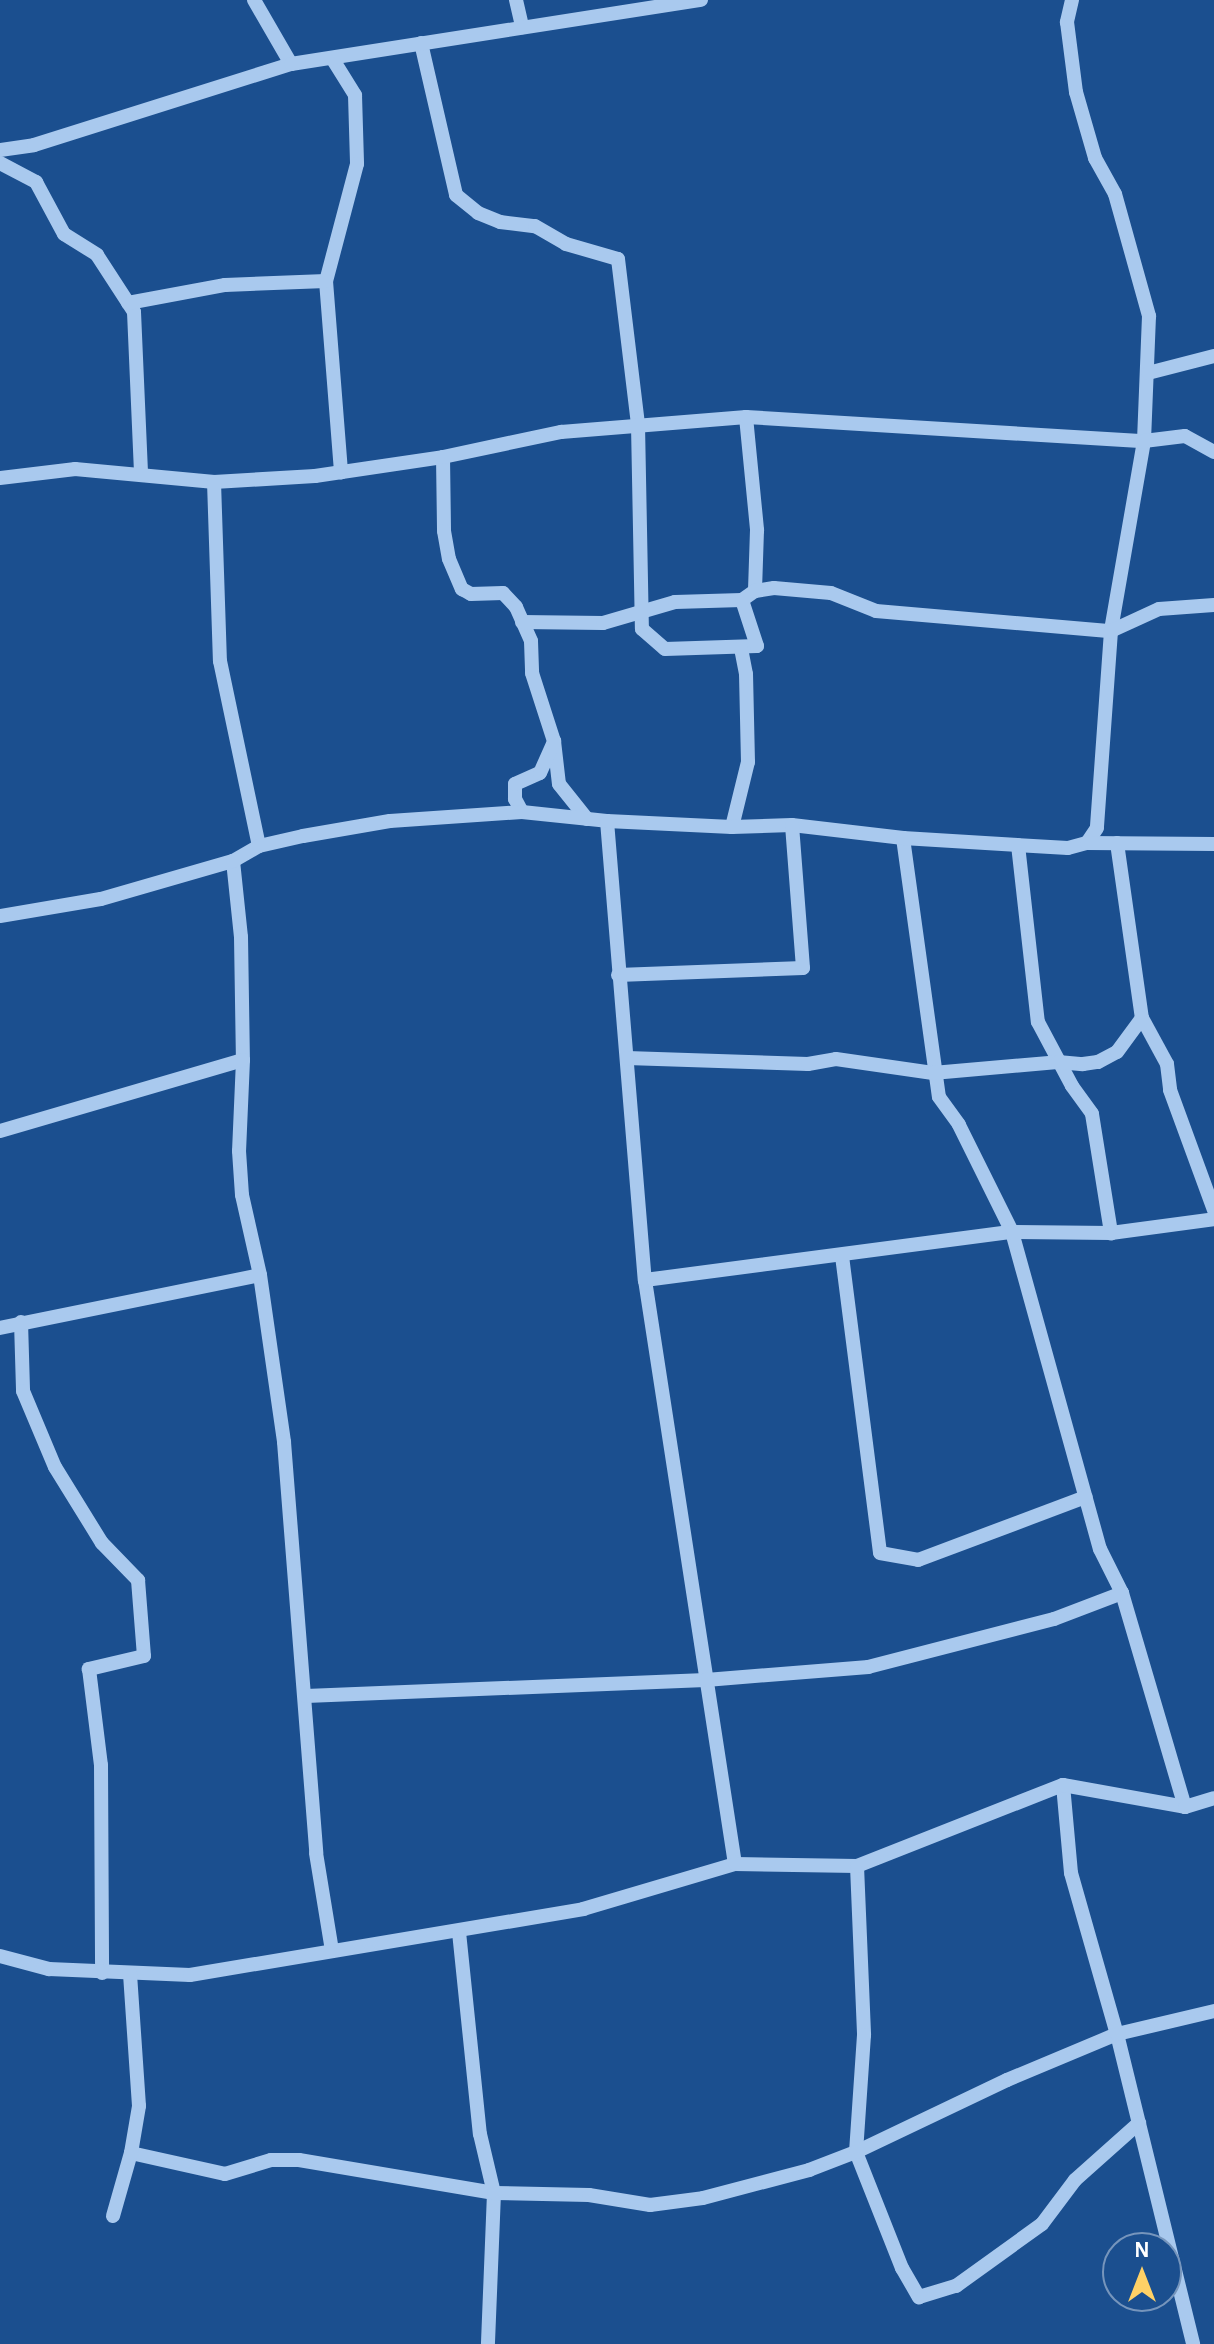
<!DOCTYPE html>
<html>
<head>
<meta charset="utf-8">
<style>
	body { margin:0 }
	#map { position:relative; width:1214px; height:2344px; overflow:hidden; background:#1b4f8f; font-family:"Alegreya Sans",sans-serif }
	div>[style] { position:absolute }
	.minor>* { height:14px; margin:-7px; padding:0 7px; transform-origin:7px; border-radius:7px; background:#a9c9ee }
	span { translate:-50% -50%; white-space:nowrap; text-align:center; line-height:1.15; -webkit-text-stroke:7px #1b4f8f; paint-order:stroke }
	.north { position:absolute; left:1102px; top:2232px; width:80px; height:80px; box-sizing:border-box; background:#1b4f8f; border:2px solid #7695bc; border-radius:50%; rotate:0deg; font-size:22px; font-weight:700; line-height:32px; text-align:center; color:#fff }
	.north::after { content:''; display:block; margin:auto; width:28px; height:36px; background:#ffd166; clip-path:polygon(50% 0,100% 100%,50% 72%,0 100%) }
</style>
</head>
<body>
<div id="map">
	<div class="minor">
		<div style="left:254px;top:0;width:74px;rotate:60deg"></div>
		<div style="left:516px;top:0;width:28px;rotate:77deg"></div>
		<div style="left:1072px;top:0;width:23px;rotate:103deg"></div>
		<div style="left:1067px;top:22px;width:71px;rotate:82.7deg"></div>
		<div style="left:1076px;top:92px;width:69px;rotate:73.9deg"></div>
		<div style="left:1095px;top:158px;width:41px;rotate:60.9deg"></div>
		<div style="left:1115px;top:194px;width:127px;rotate:74.4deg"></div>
		<div style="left:1149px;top:316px;width:125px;rotate:92.3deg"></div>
		<div style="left:1144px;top:441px;width:193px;rotate:99.9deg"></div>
		<div style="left:1111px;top:631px;width:197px;rotate:94.1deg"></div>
		<div style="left:1097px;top:828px;width:18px;rotate:124deg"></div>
		<div style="left:421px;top:43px;width:156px;rotate:77deg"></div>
		<div style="left:456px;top:195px;width:28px;rotate:39deg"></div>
		<div style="left:478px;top:213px;width:24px;rotate:22deg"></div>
		<div style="left:500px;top:222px;width:35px;rotate:7deg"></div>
		<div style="left:535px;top:226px;width:36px;rotate:30deg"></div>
		<div style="left:566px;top:244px;width:54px;rotate:16.1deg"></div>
		<div style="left:618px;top:259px;width:167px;rotate:83.1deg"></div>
		<div style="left:638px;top:425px;width:204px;rotate:88.9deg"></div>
		<div style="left:642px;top:629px;width:30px;rotate:41deg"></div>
		<div style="left:665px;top:649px;width:92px;rotate:-1.9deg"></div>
		<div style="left:757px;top:646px;width:48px;rotate:-108.1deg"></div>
		<div style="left:332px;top:58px;width:44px;rotate:58.1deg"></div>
		<div style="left:355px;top:95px;width:69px;rotate:88.3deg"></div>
		<div style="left:357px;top:164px;width:121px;rotate:104.8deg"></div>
		<div style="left:326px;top:281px;width:192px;rotate:85.5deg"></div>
		<div style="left:0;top:150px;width:34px;rotate:-8deg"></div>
		<div style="left:34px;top:145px;width:269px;rotate:-17.5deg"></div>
		<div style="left:291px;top:64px;width:415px;rotate:-8.9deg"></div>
		<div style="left:0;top:163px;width:41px;rotate:27.8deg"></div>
		<div style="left:36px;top:182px;width:59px;rotate:61.7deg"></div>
		<div style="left:64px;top:234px;width:39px;rotate:32deg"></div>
		<div style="left:97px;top:255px;width:68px;rotate:57deg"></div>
		<div style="left:134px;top:312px;width:163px;rotate:87.5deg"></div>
		<div style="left:128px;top:303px;width:99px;rotate:-10.5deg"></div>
		<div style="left:225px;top:285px;width:101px;rotate:-2.3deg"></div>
		<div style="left:1148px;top:373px;width:68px;rotate:-14.4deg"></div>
		<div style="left:746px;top:417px;width:114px;rotate:84.4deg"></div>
		<div style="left:757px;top:530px;width:61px;rotate:91.9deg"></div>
		<div style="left:443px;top:457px;width:74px;rotate:89.2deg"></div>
		<div style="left:444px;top:531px;width:28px;rotate:80deg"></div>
		<div style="left:449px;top:559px;width:33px;rotate:67deg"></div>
		<div style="left:462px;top:589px;width:10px;rotate:29deg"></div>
		<div style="left:471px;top:594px;width:32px;rotate:-2deg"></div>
		<div style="left:503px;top:593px;width:19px;rotate:47deg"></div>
		<div style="left:516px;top:607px;width:37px;rotate:66deg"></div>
		<div style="left:531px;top:641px;width:32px;rotate:88deg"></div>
		<div style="left:532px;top:673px;width:71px;rotate:72.1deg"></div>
		<div style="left:554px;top:741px;width:43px;rotate:83.4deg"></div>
		<div style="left:559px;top:784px;width:45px;rotate:51.3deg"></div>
		<div style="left:0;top:478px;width:76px;rotate:-6.8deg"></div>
		<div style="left:75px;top:469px;width:140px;rotate:5.3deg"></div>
		<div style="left:214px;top:482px;width:101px;rotate:-3.4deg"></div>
		<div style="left:315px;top:476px;width:129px;rotate:-8.4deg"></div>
		<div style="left:443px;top:457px;width:121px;rotate:-12deg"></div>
		<div style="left:561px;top:432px;width:186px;rotate:-4.6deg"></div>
		<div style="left:746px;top:417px;width:399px;rotate:3.5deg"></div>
		<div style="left:1144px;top:441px;width:41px;rotate:-7deg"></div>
		<div style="left:1185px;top:436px;width:33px;rotate:29deg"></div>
		<div style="left:214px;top:482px;width:179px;rotate:88.1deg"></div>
		<div style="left:220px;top:661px;width:189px;rotate:78.1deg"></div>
		<div style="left:522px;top:622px;width:81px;rotate:0.7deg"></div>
		<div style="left:603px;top:623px;width:75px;rotate:-16.3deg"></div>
		<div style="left:675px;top:602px;width:67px;rotate:-1.7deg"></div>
		<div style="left:742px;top:600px;width:16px;rotate:-35deg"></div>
		<div style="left:755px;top:591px;width:19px;rotate:-9deg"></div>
		<div style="left:774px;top:588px;width:57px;rotate:5deg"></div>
		<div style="left:831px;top:593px;width:48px;rotate:21.8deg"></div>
		<div style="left:876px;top:611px;width:236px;rotate:4.9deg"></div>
		<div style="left:1111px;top:631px;width:53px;rotate:-24.6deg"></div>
		<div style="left:1159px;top:609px;width:55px;rotate:-4.2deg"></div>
		<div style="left:522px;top:812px;width:15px;rotate:-118deg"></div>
		<div style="left:515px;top:799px;width:15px;rotate:-90deg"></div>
		<div style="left:515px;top:784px;width:27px;rotate:-24deg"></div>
		<div style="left:540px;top:773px;width:35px;rotate:-66deg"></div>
		<div style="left:607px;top:821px;width:461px;rotate:85.3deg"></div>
		<div style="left:645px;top:1280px;width:591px;rotate:81.24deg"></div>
		<div style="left:732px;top:827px;width:67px;rotate:-76.2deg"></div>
		<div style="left:748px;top:762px;width:88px;rotate:-91.3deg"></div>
		<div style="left:746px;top:674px;width:26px;rotate:-101deg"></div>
		<div style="left:903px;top:838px;width:261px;rotate:82.1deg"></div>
		<div style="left:939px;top:1097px;width:34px;rotate:54deg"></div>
		<div style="left:959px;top:1125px;width:119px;rotate:63.6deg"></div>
		<div style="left:1012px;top:1232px;width:329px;rotate:74.5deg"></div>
		<div style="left:1100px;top:1549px;width:49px;rotate:63.4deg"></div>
		<div style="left:1122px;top:1593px;width:223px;rotate:73.6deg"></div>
		<div style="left:1117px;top:843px;width:177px;rotate:81.9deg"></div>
		<div style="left:1142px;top:1018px;width:52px;rotate:61.5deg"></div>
		<div style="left:1167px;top:1064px;width:26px;rotate:83deg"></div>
		<div style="left:1170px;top:1090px;width:128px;rotate:69.9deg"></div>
		<div style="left:1018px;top:845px;width:178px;rotate:83.6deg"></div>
		<div style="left:1038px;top:1022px;width:72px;rotate:62deg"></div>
		<div style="left:1072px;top:1086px;width:34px;rotate:54deg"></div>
		<div style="left:1092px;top:1114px;width:121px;rotate:80.9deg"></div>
		<div style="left:233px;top:861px;width:76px;rotate:84deg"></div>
		<div style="left:241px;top:937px;width:123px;rotate:89.1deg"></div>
		<div style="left:243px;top:1060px;width:91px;rotate:92.5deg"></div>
		<div style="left:239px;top:1151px;width:44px;rotate:86.1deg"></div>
		<div style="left:242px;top:1195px;width:82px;rotate:77.3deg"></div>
		<div style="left:260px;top:1275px;width:169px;rotate:81.8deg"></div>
		<div style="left:284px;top:1442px;width:412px;rotate:85.5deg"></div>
		<div style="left:316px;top:1853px;width:99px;rotate:80.7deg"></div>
		<div style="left:0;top:916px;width:102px;rotate:-9.6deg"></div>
		<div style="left:101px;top:899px;width:137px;rotate:-16.1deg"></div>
		<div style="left:233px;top:861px;width:30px;rotate:-30deg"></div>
		<div style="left:259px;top:846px;width:45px;rotate:-12.8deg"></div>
		<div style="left:303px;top:836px;width:88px;rotate:-9.8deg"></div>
		<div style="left:390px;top:821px;width:132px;rotate:-3.9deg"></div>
		<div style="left:522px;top:812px;width:85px;rotate:6deg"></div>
		<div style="left:607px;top:821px;width:125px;rotate:2.7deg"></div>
		<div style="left:732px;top:827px;width:60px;rotate:-1.9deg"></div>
		<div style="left:792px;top:825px;width:112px;rotate:6.7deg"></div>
		<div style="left:903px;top:838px;width:165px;rotate:3.5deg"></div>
		<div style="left:1068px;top:848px;width:20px;rotate:-15deg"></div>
		<div style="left:1087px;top:843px;width:127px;rotate:0.5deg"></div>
		<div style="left:618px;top:975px;width:185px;rotate:-2.2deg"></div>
		<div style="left:803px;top:968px;width:143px;rotate:-94.4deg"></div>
		<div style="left:627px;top:1058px;width:181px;rotate:1.9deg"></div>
		<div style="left:808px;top:1064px;width:28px;rotate:-10deg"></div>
		<div style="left:836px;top:1059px;width:98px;rotate:8.2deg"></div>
		<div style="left:933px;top:1073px;width:125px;rotate:-5deg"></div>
		<div style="left:1058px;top:1062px;width:25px;rotate:5deg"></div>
		<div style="left:1083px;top:1064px;width:15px;rotate:-8deg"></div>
		<div style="left:1098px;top:1062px;width:21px;rotate:-28deg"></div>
		<div style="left:1117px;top:1052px;width:42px;rotate:-53.7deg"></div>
		<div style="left:0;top:1131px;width:253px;rotate:-16.3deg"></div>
		<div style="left:842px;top:1256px;width:299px;rotate:82.7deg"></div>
		<div style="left:880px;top:1553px;width:39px;rotate:10deg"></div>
		<div style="left:918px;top:1560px;width:179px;rotate:-20.6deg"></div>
		<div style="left:645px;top:1280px;width:370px;rotate:-7.5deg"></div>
		<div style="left:1012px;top:1232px;width:99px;rotate:0.6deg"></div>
		<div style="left:1111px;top:1233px;width:104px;rotate:-7.7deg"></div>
		<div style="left:21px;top:1322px;width:69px;rotate:88.3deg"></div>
		<div style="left:23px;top:1391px;width:82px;rotate:67.2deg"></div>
		<div style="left:55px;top:1467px;width:89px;rotate:58.3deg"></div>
		<div style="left:102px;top:1543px;width:52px;rotate:45.8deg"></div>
		<div style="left:138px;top:1580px;width:76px;rotate:85.5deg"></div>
		<div style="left:144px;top:1656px;width:57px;rotate:166.7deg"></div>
		<div style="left:89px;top:1669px;width:97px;rotate:82.9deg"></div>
		<div style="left:101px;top:1765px;width:208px;rotate:89.7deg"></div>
		<div style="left:0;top:1328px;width:265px;rotate:-11.5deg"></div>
		<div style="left:306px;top:1696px;width:400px;rotate:-2.3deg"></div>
		<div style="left:706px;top:1680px;width:163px;rotate:-4.6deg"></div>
		<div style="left:868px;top:1667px;width:192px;rotate:-14.5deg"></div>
		<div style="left:1054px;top:1619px;width:73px;rotate:-20.9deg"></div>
		<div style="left:1063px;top:1785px;width:88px;rotate:84.8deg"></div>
		<div style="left:1071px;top:1873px;width:167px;rotate:74.1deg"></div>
		<div style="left:1117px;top:2034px;width:319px;rotate:76.2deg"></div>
		<div style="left:857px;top:1866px;width:169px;rotate:87.6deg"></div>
		<div style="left:864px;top:2035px;width:117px;rotate:93.9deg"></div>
		<div style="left:856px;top:2152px;width:125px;rotate:68.4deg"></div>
		<div style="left:902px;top:2268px;width:34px;rotate:60deg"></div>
		<div style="left:919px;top:2297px;width:39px;rotate:-17deg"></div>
		<div style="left:956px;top:2286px;width:106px;rotate:-35.8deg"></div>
		<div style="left:1042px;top:2224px;width:55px;rotate:-53.1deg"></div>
		<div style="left:1075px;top:2180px;width:86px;rotate:-41.7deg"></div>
		<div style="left:459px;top:1932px;width:203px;rotate:84.1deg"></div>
		<div style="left:480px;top:2134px;width:61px;rotate:76.7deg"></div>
		<div style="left:494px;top:2193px;width:151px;rotate:92.3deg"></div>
		<div style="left:0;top:1956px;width:51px;rotate:14.9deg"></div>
		<div style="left:49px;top:1969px;width:141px;rotate:2.4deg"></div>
		<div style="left:190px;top:1975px;width:399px;rotate:-9.5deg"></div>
		<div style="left:583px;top:1909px;width:159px;rotate:-16.5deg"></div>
		<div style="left:735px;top:1864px;width:122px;rotate:0.9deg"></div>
		<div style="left:857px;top:1866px;width:221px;rotate:-21.5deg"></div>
		<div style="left:1063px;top:1785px;width:124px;rotate:10.2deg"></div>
		<div style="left:1185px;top:1807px;width:30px;rotate:-17deg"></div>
		<div style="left:131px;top:2153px;width:96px;rotate:12.6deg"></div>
		<div style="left:225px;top:2174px;width:48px;rotate:-16.9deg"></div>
		<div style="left:271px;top:2160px;width:28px"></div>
		<div style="left:299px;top:2160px;width:198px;rotate:9.6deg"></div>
		<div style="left:494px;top:2193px;width:95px;rotate:1.2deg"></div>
		<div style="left:589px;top:2195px;width:62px;rotate:9.3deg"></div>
		<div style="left:650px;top:2205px;width:53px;rotate:-7.5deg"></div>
		<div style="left:703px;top:2198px;width:110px;rotate:-14.8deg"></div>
		<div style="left:809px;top:2170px;width:50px;rotate:-21deg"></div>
		<div style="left:856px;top:2152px;width:167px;rotate:-25.5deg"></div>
		<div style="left:1007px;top:2080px;width:119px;rotate:-22.7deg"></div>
		<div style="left:1117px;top:2034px;width:100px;rotate:-13.3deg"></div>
		<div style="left:113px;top:2216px;width:66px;rotate:-74.1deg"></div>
		<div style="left:131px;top:2153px;width:48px;rotate:-80.3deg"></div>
		<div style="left:139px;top:2106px;width:133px;rotate:-93.9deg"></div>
	</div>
	<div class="north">N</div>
</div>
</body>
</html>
